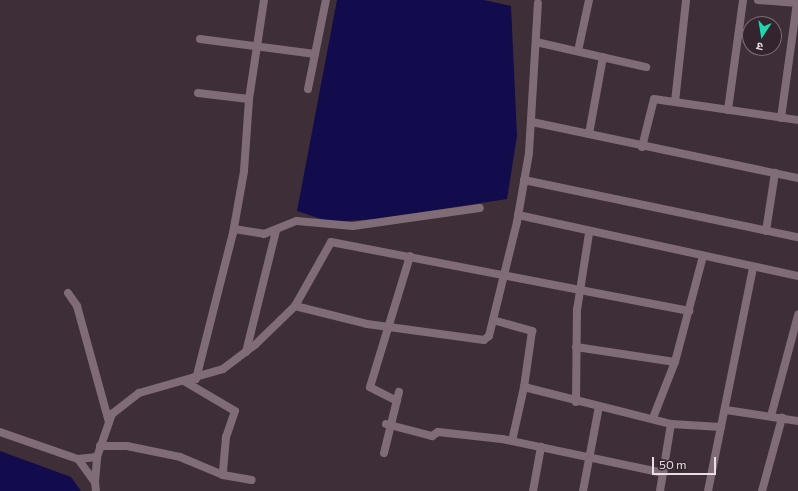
<!DOCTYPE html>
<html>
<head>
<meta charset="utf-8">
<style>
	body { margin:0 }
	#map { position:relative; width:798px; height:491px; overflow:hidden; background:#3e2e37; font-family:Commissioner,"Noto Sans Devanagari",sans-serif }
	div>[style] { position:absolute }
	.water>* { inset:0; background:#120c4d }
	.minor>* { height:8px; margin:-4px; padding:0 4px; transform-origin:4px; border-radius:4px; background:#7f6c76 }
	span { translate:-50% -50%; white-space:nowrap; text-align:center; line-height:1.15; -webkit-text-stroke:3px #33242d; paint-order:stroke }
	.north { position:absolute; left:742px; top:16px; width:40px; height:40px; box-sizing:border-box; background:#33242d; border:1px solid #7c6e76; border-radius:50%; rotate:192deg; font-size:11px; font-weight:700; line-height:16px; text-align:center; color:#e9dee4 }
	.north::after { content:''; display:block; margin:auto; width:14px; height:18px; background:#22d5af; clip-path:polygon(50% 0,100% 100%,50% 72%,0 100%) }
	.scale { position:absolute; left:652px; top:457px; width:64px; height:18px; box-sizing:border-box; border:2px solid #e9dee4; border-top:0; padding-left:5px; font-size:12px; line-height:14px; white-space:nowrap; color:#e9dee4; -webkit-text-stroke:3px #33242d; paint-order:stroke }
</style>
</head>
<body>
<div id="map">
	<div class="water">
		<div style="clip-path:polygon(337px 0,484px 0,511px 6px,517px 136px,507px 199px,378px 219px,330px 222px,297px 211px)"></div>
		<div style="clip-path:polygon(0 451px,71px 477px,81px 491px,0 491px)"></div>
	</div>
	<div class="minor">
		<div style="left:758px;top:0;width:40px;rotate:4.3deg"></div>
		<div style="left:200px;top:39px;width:116px;rotate:7.4deg"></div>
		<div style="left:536px;top:42px;width:113px;rotate:12.8deg"></div>
		<div style="left:578px;top:51px;width:52px;rotate:-77.8deg"></div>
		<div style="left:308px;top:89px;width:91px;rotate:-78.6deg"></div>
		<div style="left:198px;top:93px;width:51px;rotate:6.7deg"></div>
		<div style="left:675px;top:102px;width:103px;rotate:-83.8deg"></div>
		<div style="left:728px;top:110px;width:111px;rotate:-82.2deg"></div>
		<div style="left:781px;top:118px;width:116px;rotate:-82.1deg"></div>
		<div style="left:532px;top:122px;width:272px;rotate:11.9deg"></div>
		<div style="left:589px;top:134px;width:78px;rotate:-79.7deg"></div>
		<div style="left:642px;top:147px;width:49px;rotate:-76deg"></div>
		<div style="left:654px;top:99px;width:146px;rotate:8.3deg"></div>
		<div style="left:524px;top:180px;width:280px;rotate:11.8deg"></div>
		<div style="left:518px;top:215px;width:287px;rotate:12.3deg"></div>
		<div style="left:234px;top:229px;width:30px;rotate:9deg"></div>
		<div style="left:264px;top:234px;width:35px;rotate:-22deg"></div>
		<div style="left:297px;top:221px;width:56px;rotate:5.1deg"></div>
		<div style="left:353px;top:226px;width:128px;rotate:-8.1deg"></div>
		<div style="left:766px;top:231px;width:59px;rotate:-81.2deg"></div>
		<div style="left:68px;top:293px;width:16px;rotate:55deg"></div>
		<div style="left:77px;top:306px;width:120px;rotate:74.6deg"></div>
		<div style="left:295px;top:306px;width:74px;rotate:14deg"></div>
		<div style="left:367px;top:324px;width:118px;rotate:7.8deg"></div>
		<div style="left:484px;top:340px;width:6px;rotate:-39deg"></div>
		<div style="left:489px;top:336px;width:117px;rotate:-76.2deg"></div>
		<div style="left:517px;top:222px;width:70px;rotate:-80.1deg"></div>
		<div style="left:529px;top:153px;width:150px;rotate:-86.6deg"></div>
		<div style="left:493px;top:320px;width:41px;rotate:15.8deg"></div>
		<div style="left:532px;top:331px;width:57px;rotate:98.1deg"></div>
		<div style="left:524px;top:387px;width:55px;rotate:102.5deg"></div>
		<div style="left:576px;top:347px;width:100px;rotate:8.6deg"></div>
		<div style="left:246px;top:352px;width:125px;rotate:-76.1deg"></div>
		<div style="left:196px;top:379px;width:151px;rotate:-75.8deg"></div>
		<div style="left:233px;top:233px;width:63px;rotate:-79.9deg"></div>
		<div style="left:244px;top:171px;width:72px;rotate:-86deg"></div>
		<div style="left:249px;top:99px;width:100px;rotate:-81.4deg"></div>
		<div style="left:184px;top:381px;width:59px;rotate:30.5deg"></div>
		<div style="left:235px;top:411px;width:28px;rotate:109deg"></div>
		<div style="left:226px;top:437px;width:38px;rotate:95deg"></div>
		<div style="left:524px;top:387px;width:152px;rotate:14.1deg"></div>
		<div style="left:671px;top:424px;width:50px;rotate:3.4deg"></div>
		<div style="left:397px;top:401px;width:30px;rotate:-153deg"></div>
		<div style="left:370px;top:387px;width:137px;rotate:-73deg"></div>
		<div style="left:576px;top:402px;width:92px;rotate:-89.4deg"></div>
		<div style="left:577px;top:310px;width:78px;rotate:-81.1deg"></div>
		<div style="left:726px;top:410px;width:73px;rotate:8.7deg"></div>
		<div style="left:771px;top:416px;width:105px;rotate:-75deg"></div>
		<div style="left:653px;top:418px;width:60px;rotate:-68.6deg"></div>
		<div style="left:675px;top:362px;width:110px;rotate:-75.2deg"></div>
		<div style="left:386px;top:424px;width:48px;rotate:14.6deg"></div>
		<div style="left:432px;top:436px;width:7px;rotate:-34deg"></div>
		<div style="left:438px;top:432px;width:64px;rotate:6.2deg"></div>
		<div style="left:502px;top:439px;width:165px;rotate:11.9deg"></div>
		<div style="left:0;top:432px;width:83px;rotate:19.1deg"></div>
		<div style="left:78px;top:459px;width:29px;rotate:54deg"></div>
		<div style="left:95px;top:482px;width:9px;rotate:84deg"></div>
		<div style="left:100px;top:446px;width:27px"></div>
		<div style="left:127px;top:446px;width:54px;rotate:11.7deg"></div>
		<div style="left:180px;top:457px;width:47px;rotate:22.7deg"></div>
		<div style="left:223px;top:475px;width:29px;rotate:10deg"></div>
		<div style="left:384px;top:453px;width:63px;rotate:-76.2deg"></div>
		<div style="left:78px;top:459px;width:19px;rotate:-6deg"></div>
		<div style="left:95px;top:482px;width:25px;rotate:-85deg"></div>
		<div style="left:97px;top:457px;width:46px;rotate:-70.8deg"></div>
		<div style="left:112px;top:414px;width:34px;rotate:-38deg"></div>
		<div style="left:139px;top:393px;width:87px;rotate:-15.9deg"></div>
		<div style="left:223px;top:369px;width:41px;rotate:-37.1deg"></div>
		<div style="left:256px;top:344px;width:54px;rotate:-44.3deg"></div>
		<div style="left:295px;top:306px;width:73px;rotate:-60.6deg"></div>
		<div style="left:331px;top:242px;width:365px;rotate:10.9deg"></div>
		<div style="left:533px;top:491px;width:45px;rotate:-79.7deg"></div>
		<div style="left:583px;top:491px;width:86px;rotate:-79.3deg"></div>
		<div style="left:660px;top:491px;width:68px;rotate:-80.7deg"></div>
		<div style="left:708px;top:491px;width:228px;rotate:-78.6deg"></div>
		<div style="left:762px;top:491px;width:76px;rotate:-74.7deg"></div>
	</div>
	<div class="north">उ</div>
	<div class="scale">50 m</div>
</div>
</body>
</html>
